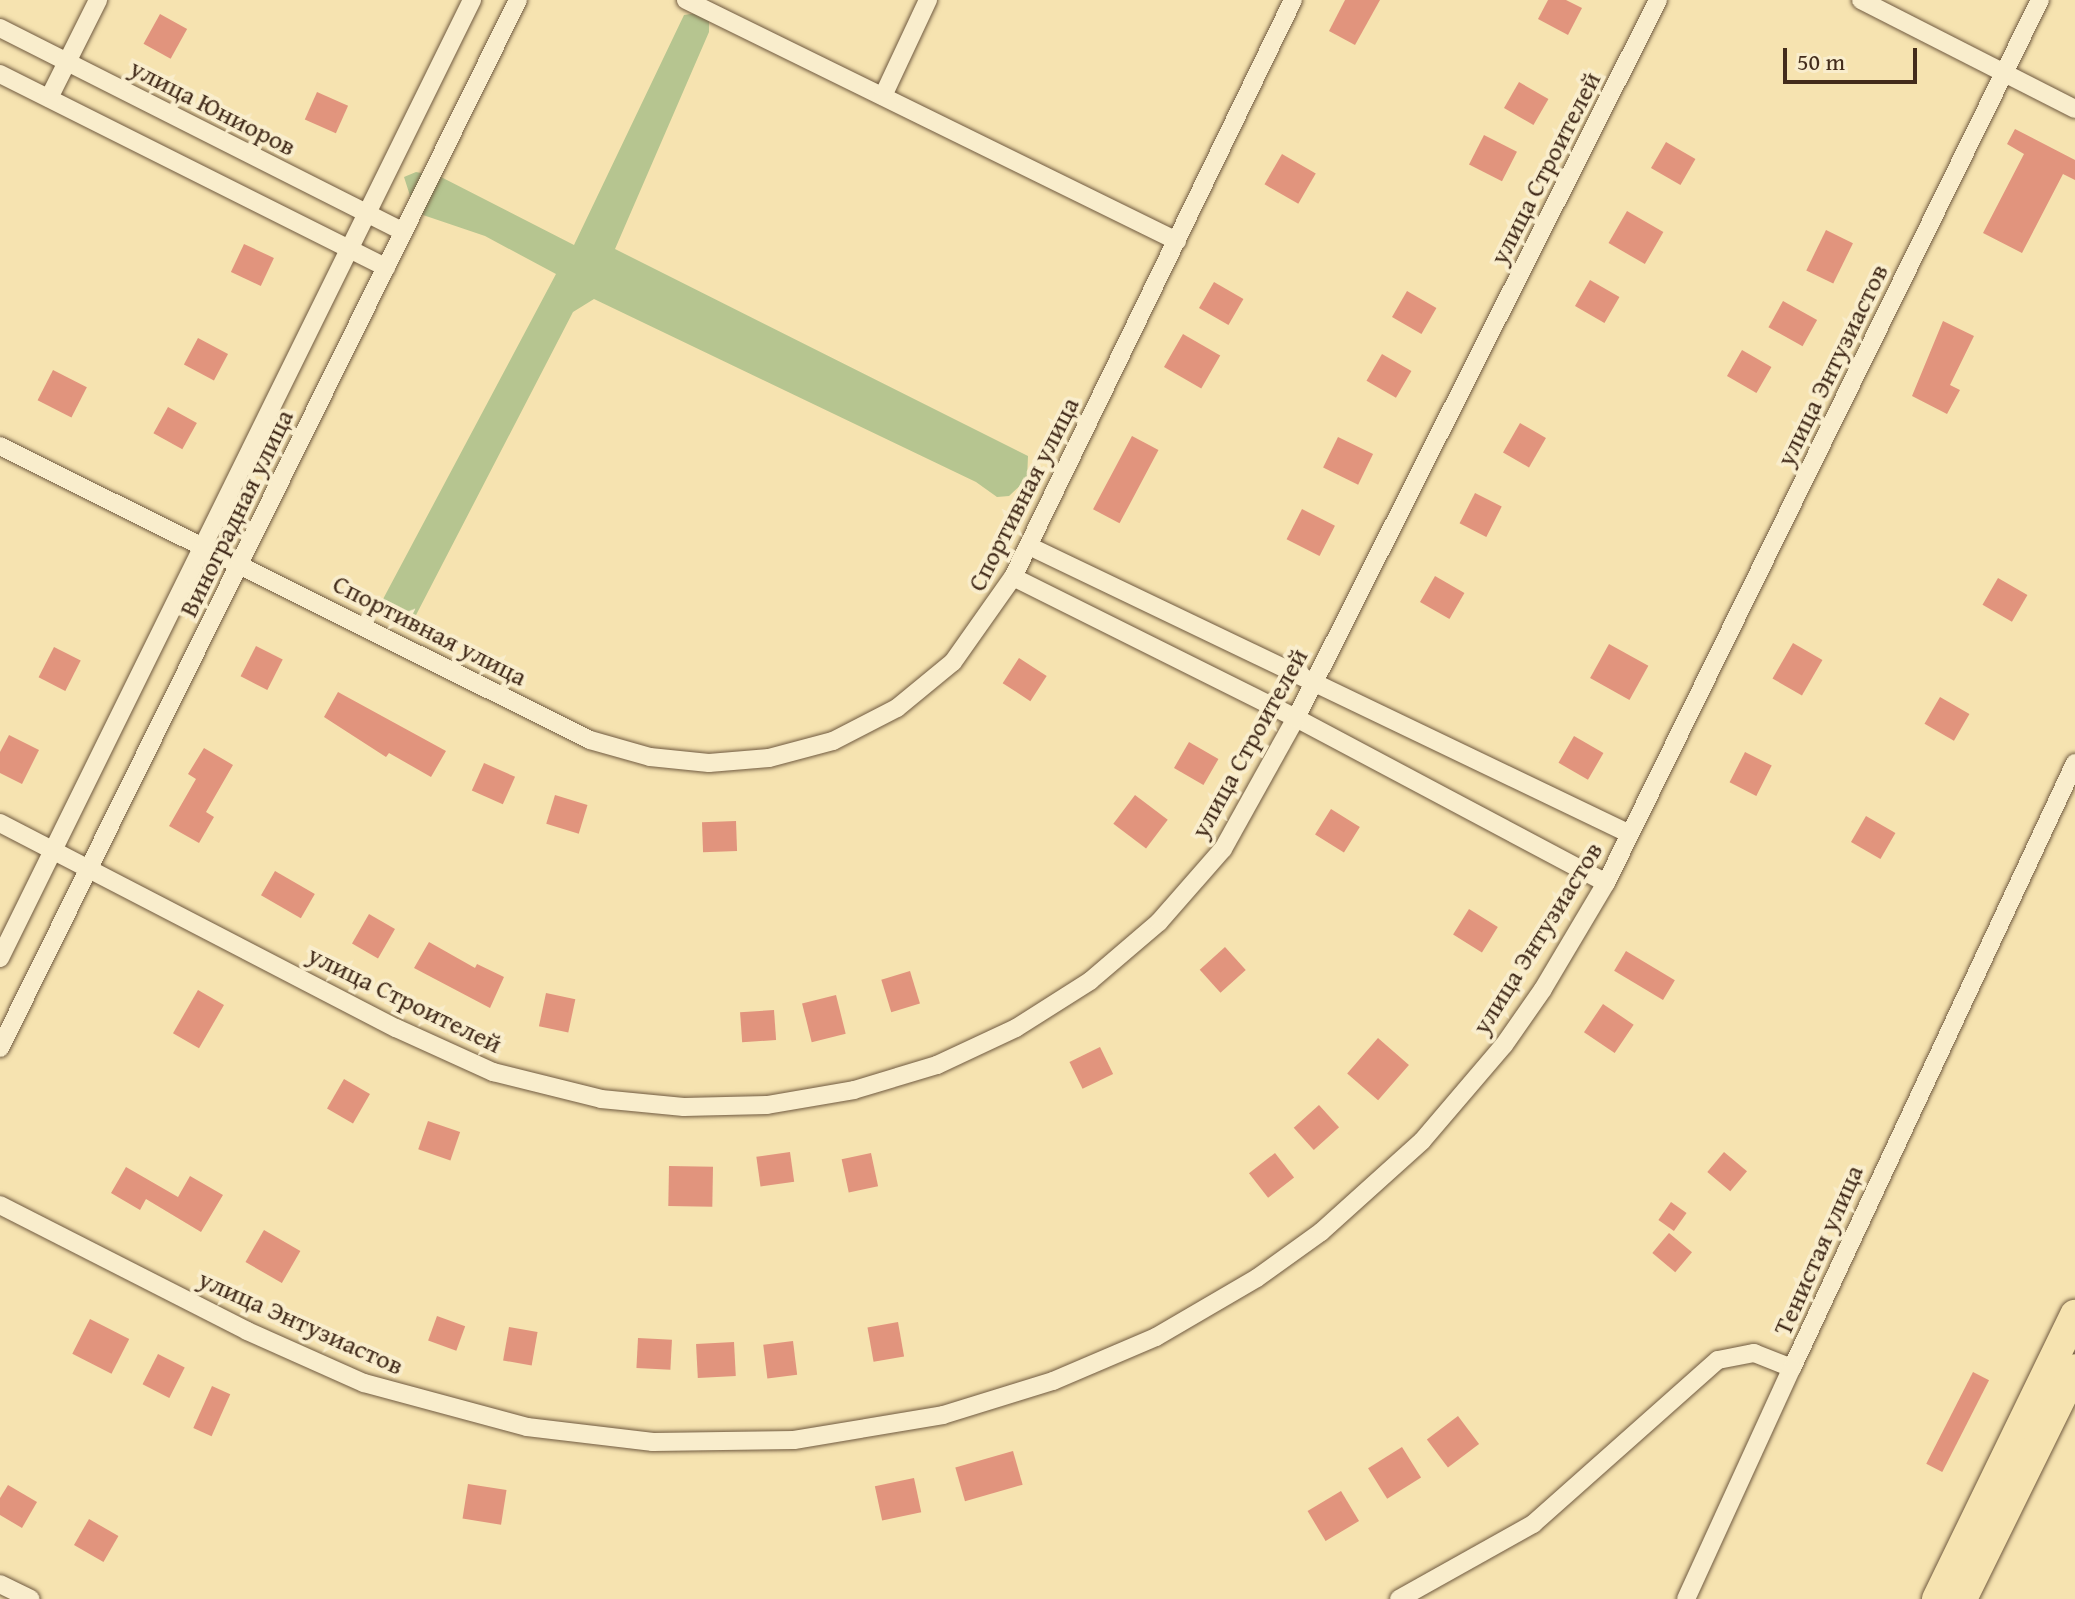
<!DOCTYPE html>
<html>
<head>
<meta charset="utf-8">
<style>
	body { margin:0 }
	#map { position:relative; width:2075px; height:1599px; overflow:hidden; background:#f6e3b0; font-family:"Gentium Book Plus",serif }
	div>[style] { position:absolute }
	.green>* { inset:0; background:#b6c590 }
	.building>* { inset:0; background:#e1947d; transform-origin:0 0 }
	.roads { filter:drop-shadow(0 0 2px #705a40) drop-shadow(0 0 2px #705a40) }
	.street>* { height:18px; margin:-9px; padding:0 9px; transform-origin:9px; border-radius:9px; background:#f9edcc }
	.primary>* { height:30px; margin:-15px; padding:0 15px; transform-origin:15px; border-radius:15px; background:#f6e3b0 }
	span { translate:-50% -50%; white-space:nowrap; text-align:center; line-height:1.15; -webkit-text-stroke:8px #f9edcc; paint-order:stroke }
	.street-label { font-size:26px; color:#432c1b }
	.scale { position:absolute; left:1783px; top:48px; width:134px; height:36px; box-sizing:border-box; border:4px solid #432c1b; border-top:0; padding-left:10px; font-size:24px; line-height:28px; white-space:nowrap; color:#432c1b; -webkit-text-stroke:6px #f9edcc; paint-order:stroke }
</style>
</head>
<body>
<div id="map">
	<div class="green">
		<div style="clip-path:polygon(697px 13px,709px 20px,709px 32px,615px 249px,1028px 456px,1027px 479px,1009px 496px,997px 497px,976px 482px,594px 299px,573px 312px,415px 617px,402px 616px,382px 601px,556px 274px,485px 236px,423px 215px,413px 205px,404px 177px,416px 172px,441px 177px,574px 245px,684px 15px)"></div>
	</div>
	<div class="building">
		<div style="clip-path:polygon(1345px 0,1380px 0,1355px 45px,1329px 31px)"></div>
		<div style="clip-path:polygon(1548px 0,1566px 0,1582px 8px,1568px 35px,1538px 19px)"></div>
		<div style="left:160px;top:14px;width:31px;height:34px;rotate:29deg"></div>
		<div style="left:1519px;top:82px;width:34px;height:30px;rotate:30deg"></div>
		<div style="left:317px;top:92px;width:34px;height:30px;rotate:24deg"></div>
		<div style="clip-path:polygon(2015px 129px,2075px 160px,2075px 180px,2063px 174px,2022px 253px,1983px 233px,2024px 154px,2007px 144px)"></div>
		<div style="left:1484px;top:135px;width:37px;height:33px;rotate:27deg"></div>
		<div style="left:1666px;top:142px;width:34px;height:30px;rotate:30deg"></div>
		<div style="left:1282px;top:154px;width:39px;height:35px;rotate:30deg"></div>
		<div style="left:1627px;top:211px;width:42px;height:37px;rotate:30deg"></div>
		<div style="left:1826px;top:230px;width:30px;height:45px;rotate:26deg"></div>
		<div style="left:244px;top:244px;width:33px;height:31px;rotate:25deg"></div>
		<div style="left:1590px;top:280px;width:34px;height:30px;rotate:30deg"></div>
		<div style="left:1214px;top:282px;width:34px;height:30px;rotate:30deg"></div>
		<div style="left:1407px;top:291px;width:34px;height:30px;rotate:30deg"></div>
		<div style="left:1783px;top:301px;width:39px;height:30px;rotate:29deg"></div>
		<div style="clip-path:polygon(1943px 321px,1974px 336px,1950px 385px,1960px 390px,1947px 414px,1912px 396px)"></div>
		<div style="left:1183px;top:334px;width:43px;height:38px;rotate:30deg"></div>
		<div style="left:198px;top:338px;width:34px;height:30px;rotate:28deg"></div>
		<div style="left:1742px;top:350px;width:34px;height:30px;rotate:30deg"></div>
		<div style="left:1382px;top:354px;width:34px;height:31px;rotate:30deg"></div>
		<div style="left:53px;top:370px;width:38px;height:34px;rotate:27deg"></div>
		<div style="left:168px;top:407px;width:33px;height:30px;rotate:29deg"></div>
		<div style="left:1520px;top:423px;width:30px;height:34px;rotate:30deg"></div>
		<div style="left:1132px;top:436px;width:30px;height:83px;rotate:28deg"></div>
		<div style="left:1338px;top:437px;width:39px;height:34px;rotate:26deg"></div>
		<div style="left:1475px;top:493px;width:30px;height:34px;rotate:27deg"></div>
		<div style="left:1302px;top:509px;width:37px;height:34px;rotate:27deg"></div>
		<div style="left:1435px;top:576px;width:34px;height:30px;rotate:30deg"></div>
		<div style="left:1998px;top:578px;width:34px;height:31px;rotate:30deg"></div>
		<div style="left:1793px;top:643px;width:34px;height:41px;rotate:30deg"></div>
		<div style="left:1609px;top:644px;width:45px;height:39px;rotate:29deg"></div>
		<div style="left:256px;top:646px;width:30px;height:34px;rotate:27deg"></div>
		<div style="left:54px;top:647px;width:30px;height:34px;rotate:27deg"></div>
		<div style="left:1019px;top:658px;width:33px;height:30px;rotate:33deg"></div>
		<div style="clip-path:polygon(338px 692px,446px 751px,431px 777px,389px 753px,386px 757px,324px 717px)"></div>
		<div style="left:1940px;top:697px;width:34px;height:31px;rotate:30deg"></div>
		<div style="clip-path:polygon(9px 735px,39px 750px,22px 784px,0 773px,0 752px)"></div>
		<div style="left:1574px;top:736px;width:34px;height:31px;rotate:30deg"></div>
		<div style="left:1189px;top:742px;width:34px;height:30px;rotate:30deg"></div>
		<div style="clip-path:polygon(204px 748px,233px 765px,206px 812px,214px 817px,199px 843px,169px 826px,196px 779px,188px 774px)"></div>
		<div style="left:1745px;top:752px;width:30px;height:34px;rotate:27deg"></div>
		<div style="left:484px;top:763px;width:34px;height:30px;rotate:24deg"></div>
		<div style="left:555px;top:795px;width:34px;height:30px;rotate:17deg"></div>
		<div style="left:1135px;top:795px;width:41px;height:36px;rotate:37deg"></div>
		<div style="left:1331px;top:809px;width:34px;height:30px;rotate:32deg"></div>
		<div style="left:1866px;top:816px;width:34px;height:30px;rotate:30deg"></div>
		<div style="left:736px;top:821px;width:30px;height:34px;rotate:88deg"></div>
		<div style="left:275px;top:871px;width:46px;height:28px;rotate:30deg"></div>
		<div style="left:1469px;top:909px;width:34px;height:30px;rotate:32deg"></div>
		<div style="left:369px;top:914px;width:30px;height:34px;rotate:30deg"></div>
		<div style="clip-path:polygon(429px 942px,475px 968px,477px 964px,504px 977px,490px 1008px,414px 968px)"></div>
		<div style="left:1225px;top:947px;width:31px;height:34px;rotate:48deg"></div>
		<div style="left:1626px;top:951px;width:57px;height:23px;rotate:31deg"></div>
		<div style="left:910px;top:971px;width:34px;height:30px;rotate:73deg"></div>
		<div style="left:198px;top:990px;width:30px;height:50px;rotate:30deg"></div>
		<div style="left:546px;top:993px;width:30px;height:34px;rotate:12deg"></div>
		<div style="left:836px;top:995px;width:40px;height:35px;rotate:76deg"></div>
		<div style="left:1603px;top:1004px;width:37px;height:34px;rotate:34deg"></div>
		<div style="left:774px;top:1010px;width:30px;height:34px;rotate:86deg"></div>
		<div style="left:1378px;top:1038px;width:41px;height:47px;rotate:41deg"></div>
		<div style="left:1100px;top:1047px;width:30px;height:34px;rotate:64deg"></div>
		<div style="left:344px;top:1079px;width:30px;height:34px;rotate:30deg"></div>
		<div style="left:1319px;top:1105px;width:30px;height:34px;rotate:48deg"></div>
		<div style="left:428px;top:1121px;width:34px;height:30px;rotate:19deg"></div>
		<div style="left:790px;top:1152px;width:30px;height:34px;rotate:82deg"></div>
		<div style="left:1724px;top:1152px;width:30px;height:26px;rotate:40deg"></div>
		<div style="left:871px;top:1153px;width:34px;height:30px;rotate:78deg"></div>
		<div style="left:1275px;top:1153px;width:31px;height:33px;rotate:52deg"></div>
		<div style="left:669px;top:1166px;width:44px;height:40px;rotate:1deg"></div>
		<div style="clip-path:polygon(126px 1167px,178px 1197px,190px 1176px,223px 1195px,201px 1232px,146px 1199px,140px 1210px,111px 1193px)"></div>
		<div style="left:1671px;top:1202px;width:19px;height:22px;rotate:35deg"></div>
		<div style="left:264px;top:1230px;width:42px;height:37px;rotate:30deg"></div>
		<div style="left:1669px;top:1233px;width:30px;height:26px;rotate:40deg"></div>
		<div style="left:437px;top:1316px;width:30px;height:26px;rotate:20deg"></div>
		<div style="left:90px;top:1319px;width:44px;height:39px;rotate:27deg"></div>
		<div style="left:898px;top:1322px;width:35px;height:31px;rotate:80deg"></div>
		<div style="left:509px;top:1327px;width:29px;height:34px;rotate:10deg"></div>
		<div style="left:638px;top:1338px;width:34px;height:30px;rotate:3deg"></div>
		<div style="left:793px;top:1341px;width:34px;height:30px;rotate:83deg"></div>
		<div style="left:734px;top:1342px;width:34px;height:38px;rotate:87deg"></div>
		<div style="left:158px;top:1354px;width:30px;height:34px;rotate:27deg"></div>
		<div style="left:1973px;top:1372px;width:18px;height:103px;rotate:27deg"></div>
		<div style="left:212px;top:1386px;width:20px;height:46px;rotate:24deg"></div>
		<div style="left:1458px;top:1416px;width:35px;height:39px;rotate:53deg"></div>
		<div style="left:1402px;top:1447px;width:36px;height:40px;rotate:58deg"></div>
		<div style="left:1013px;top:1451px;width:35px;height:60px;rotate:74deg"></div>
		<div style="left:914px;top:1478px;width:35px;height:40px;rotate:78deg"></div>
		<div style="left:468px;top:1484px;width:39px;height:35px;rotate:9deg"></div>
		<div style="clip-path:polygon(8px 1485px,37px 1502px,22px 1528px,0 1515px,0 1498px)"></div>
		<div style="left:1341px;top:1491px;width:35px;height:39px;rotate:59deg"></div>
		<div style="left:89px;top:1519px;width:34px;height:30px;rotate:30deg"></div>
	</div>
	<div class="roads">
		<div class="street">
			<div style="left:686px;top:0;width:547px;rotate:26.14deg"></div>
			<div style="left:1861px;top:0;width:240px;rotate:27deg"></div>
			<div style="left:0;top:28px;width:452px;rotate:26.8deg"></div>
			<div style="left:0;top:74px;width:432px;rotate:26.6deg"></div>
			<div style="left:883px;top:96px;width:106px;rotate:-64.9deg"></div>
			<div style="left:49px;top:98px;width:110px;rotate:-63.4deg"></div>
			<div style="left:0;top:446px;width:659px;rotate:26.49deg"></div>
			<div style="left:590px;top:740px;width:62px;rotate:15.8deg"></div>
			<div style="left:650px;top:757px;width:59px;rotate:5.8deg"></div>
			<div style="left:709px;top:763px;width:60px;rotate:-4.8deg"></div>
			<div style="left:769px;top:758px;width:66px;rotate:-14.9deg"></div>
			<div style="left:833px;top:741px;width:72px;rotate:-27.3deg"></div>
			<div style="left:897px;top:708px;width:72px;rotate:-39.4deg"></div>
			<div style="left:953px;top:662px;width:104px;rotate:-54.8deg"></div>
			<div style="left:1013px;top:577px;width:641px;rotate:-64.11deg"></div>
			<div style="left:1029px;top:546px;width:666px;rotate:25.6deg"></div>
			<div style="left:1013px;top:577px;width:316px;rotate:26.5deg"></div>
			<div style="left:1296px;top:718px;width:351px;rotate:28deg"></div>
			<div style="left:0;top:823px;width:446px;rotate:27.4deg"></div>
			<div style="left:396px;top:1028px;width:107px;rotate:24.4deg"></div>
			<div style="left:493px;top:1072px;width:111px;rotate:14deg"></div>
			<div style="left:601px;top:1099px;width:83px;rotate:5.5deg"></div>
			<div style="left:684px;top:1107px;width:83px;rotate:-1.4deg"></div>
			<div style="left:767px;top:1105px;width:88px;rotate:-9.8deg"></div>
			<div style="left:854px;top:1090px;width:87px;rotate:-16.8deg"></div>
			<div style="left:937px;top:1065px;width:87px;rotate:-25.1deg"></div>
			<div style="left:1016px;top:1028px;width:88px;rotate:-32.4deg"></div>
			<div style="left:1090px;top:981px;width:91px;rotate:-40.5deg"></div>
			<div style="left:1159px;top:922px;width:97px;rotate:-48.8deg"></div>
			<div style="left:1223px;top:849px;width:150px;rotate:-60.9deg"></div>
			<div style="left:1296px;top:718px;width:804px;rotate:-63.24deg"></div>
			<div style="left:0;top:958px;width:1068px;rotate:-63.77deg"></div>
			<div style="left:0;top:1048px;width:1169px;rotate:-63.7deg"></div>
			<div style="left:0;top:1205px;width:277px;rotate:27deg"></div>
			<div style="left:247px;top:1331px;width:128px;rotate:24deg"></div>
			<div style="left:364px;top:1383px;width:169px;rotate:15.1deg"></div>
			<div style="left:527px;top:1427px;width:127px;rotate:6.8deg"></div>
			<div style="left:653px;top:1442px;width:141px;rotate:-0.8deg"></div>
			<div style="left:794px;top:1440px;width:151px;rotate:-9.5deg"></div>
			<div style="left:943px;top:1415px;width:115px;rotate:-17.2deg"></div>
			<div style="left:1053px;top:1381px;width:112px;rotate:-23.1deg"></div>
			<div style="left:1156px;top:1337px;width:117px;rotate:-30.3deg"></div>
			<div style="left:1257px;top:1278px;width:79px;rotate:-35.7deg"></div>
			<div style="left:1321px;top:1232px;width:136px;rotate:-42deg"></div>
			<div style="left:1422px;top:1141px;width:126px;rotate:-49.5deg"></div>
			<div style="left:1504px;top:1045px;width:68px;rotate:-55.1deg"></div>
			<div style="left:1543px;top:989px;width:123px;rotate:-59.3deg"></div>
			<div style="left:1606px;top:883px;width:984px;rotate:-63.83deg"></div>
			<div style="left:0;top:1584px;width:34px;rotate:26deg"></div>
			<div style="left:1399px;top:1599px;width:154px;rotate:-29.2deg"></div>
			<div style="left:1533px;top:1524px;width:247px;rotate:-41.6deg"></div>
			<div style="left:1718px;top:1360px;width:37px;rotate:-11deg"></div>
			<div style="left:1754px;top:1353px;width:41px;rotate:21.5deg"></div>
			<div style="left:1792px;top:1368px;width:668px;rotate:-64.93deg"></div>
			<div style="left:1686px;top:1599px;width:254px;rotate:-65.4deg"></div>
		</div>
		<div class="primary">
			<div style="left:1937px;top:1599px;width:316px;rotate:-64.1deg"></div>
			<div style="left:1962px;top:1599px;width:256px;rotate:-63.8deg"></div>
		</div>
	</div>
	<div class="street-label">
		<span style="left:213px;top:107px;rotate:27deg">улица Юниоров</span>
		<span style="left:1545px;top:168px;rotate:-63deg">улица Строителей</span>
		<span style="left:1832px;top:365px;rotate:-64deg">улица Энтузиастов</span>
		<span style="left:1023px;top:494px;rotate:-63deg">Спортивная улица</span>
		<span style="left:236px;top:513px;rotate:-64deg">Виноградная улица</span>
		<span style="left:430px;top:630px;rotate:27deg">Спортивная улица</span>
		<span style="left:1249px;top:743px;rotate:-61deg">улица Строителей</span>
		<span style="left:1537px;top:938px;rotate:-58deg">улица Энтузиастов</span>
		<span style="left:405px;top:999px;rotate:26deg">улица Строителей</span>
		<span style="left:1818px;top:1250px;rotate:-66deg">Тенистая улица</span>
		<span style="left:301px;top:1322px;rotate:24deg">улица Энтузиастов</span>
	</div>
	<div class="scale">50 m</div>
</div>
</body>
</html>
